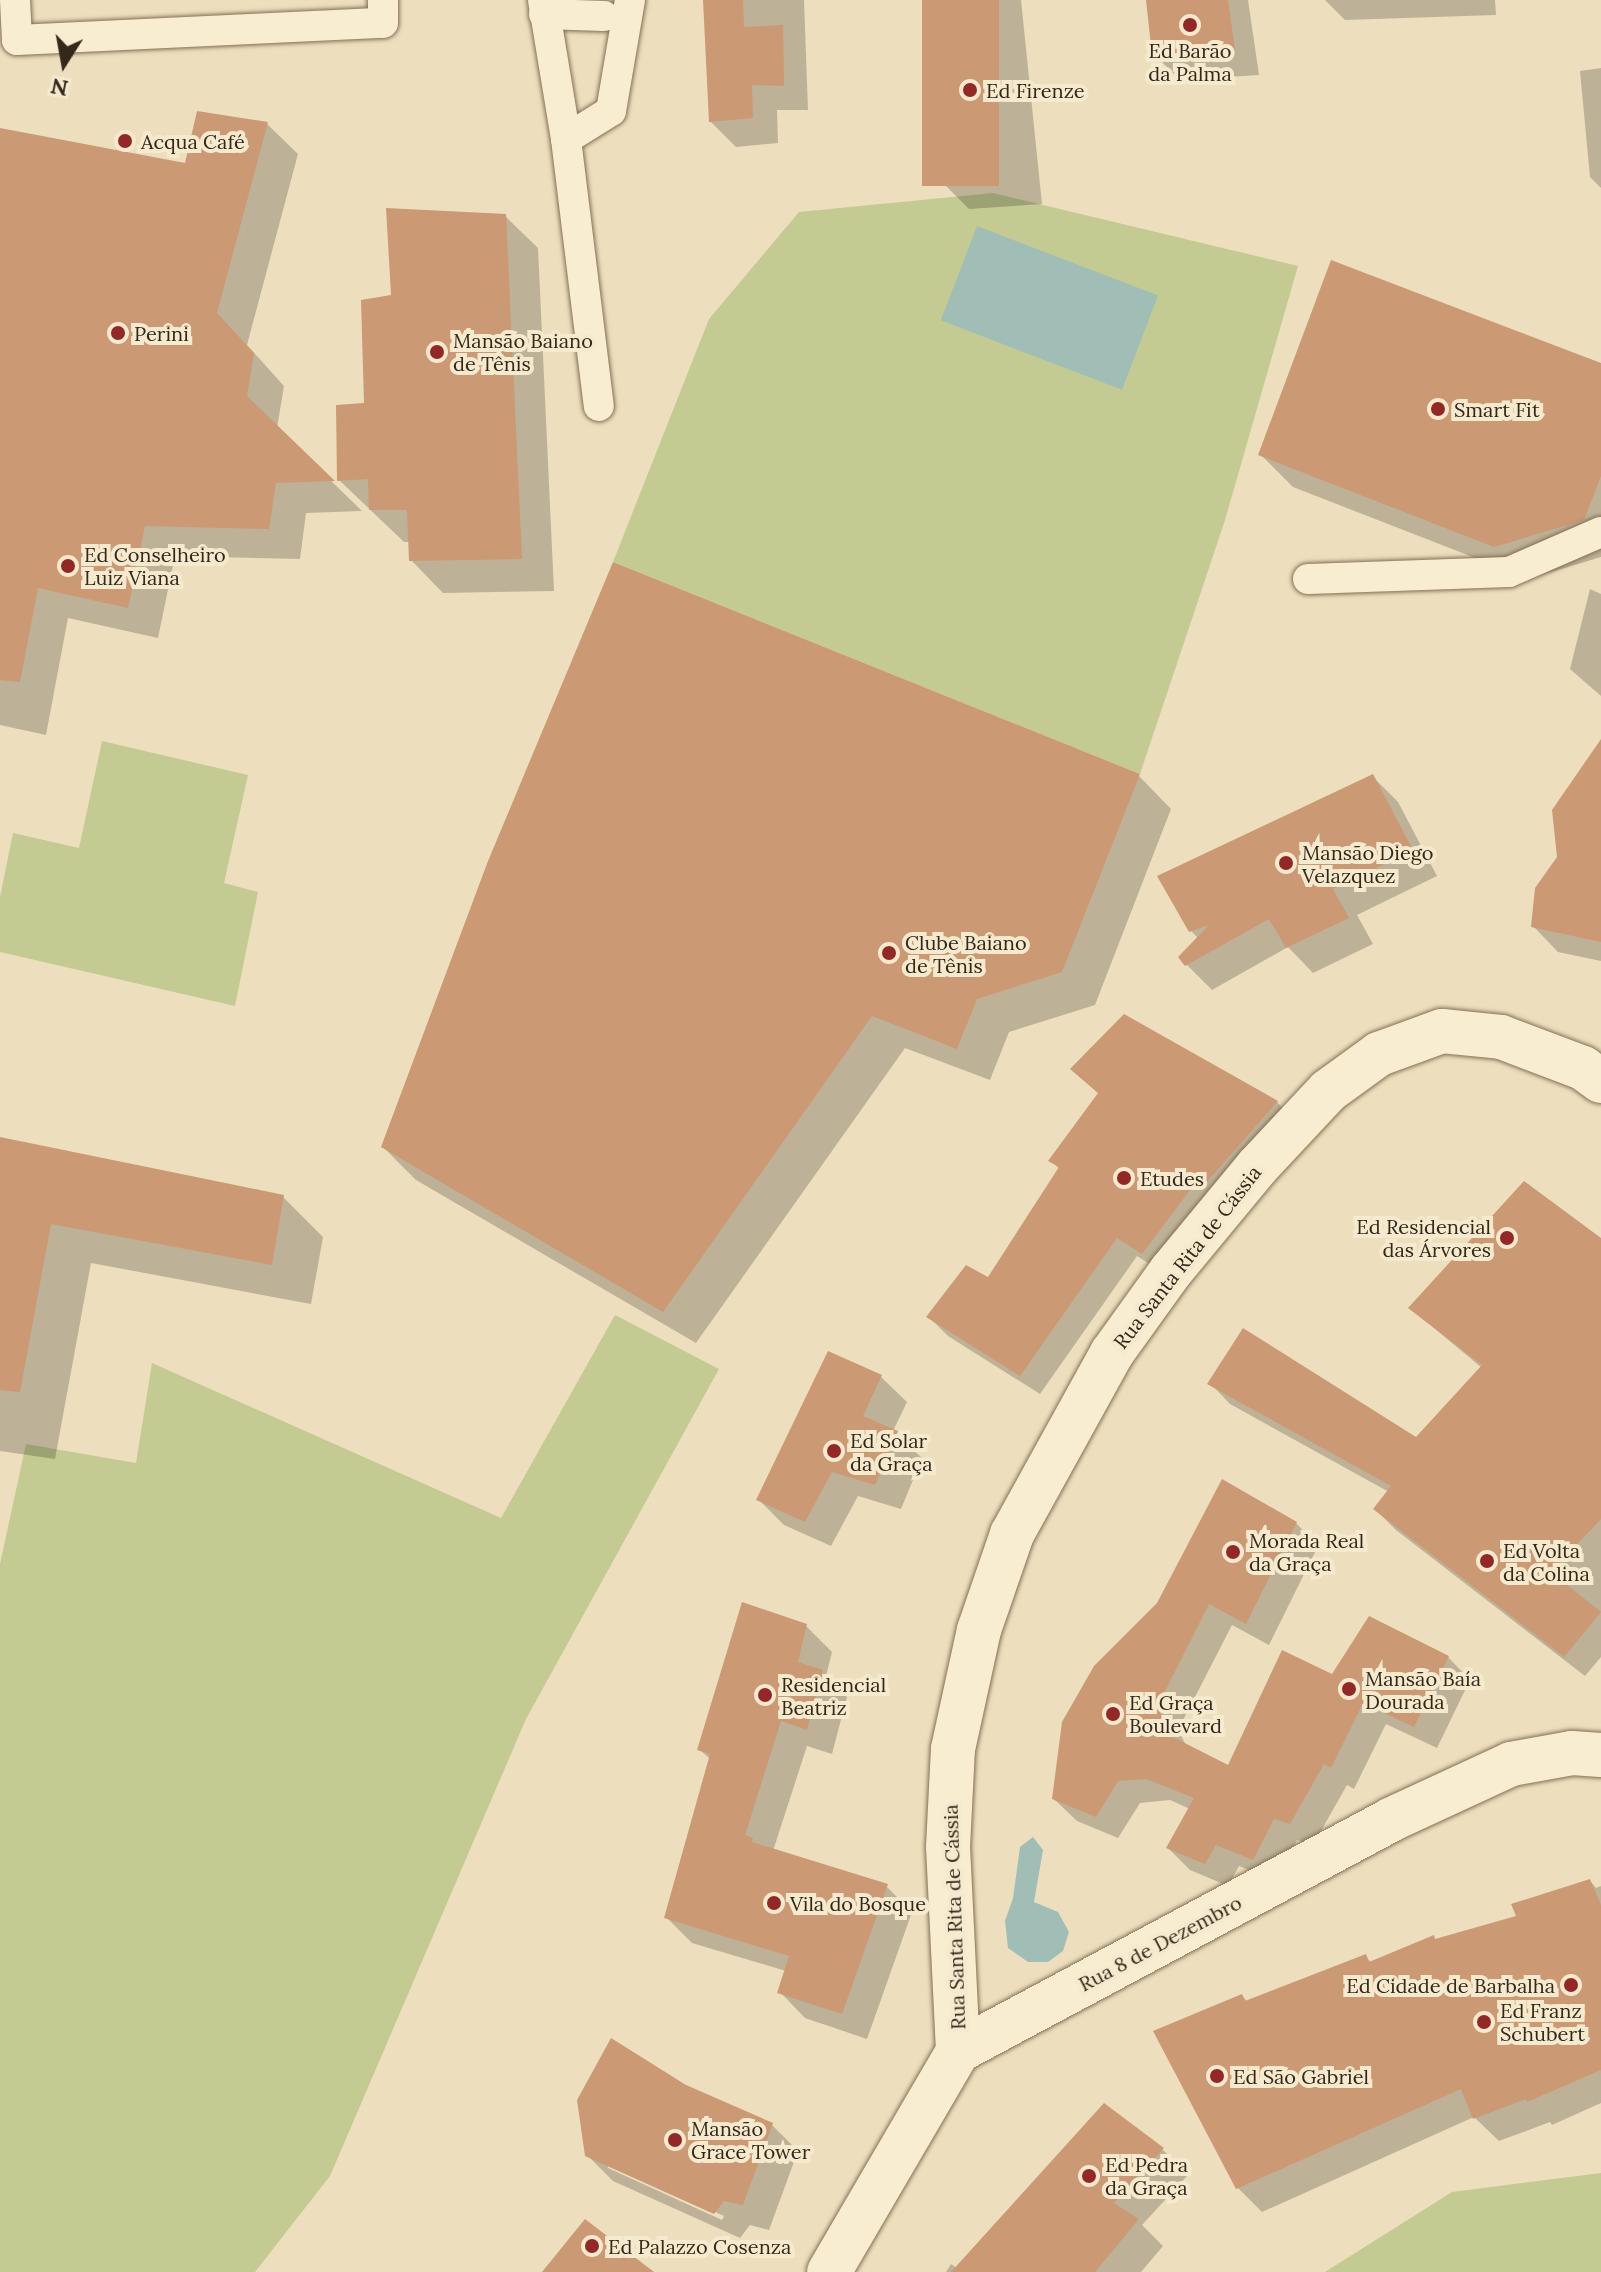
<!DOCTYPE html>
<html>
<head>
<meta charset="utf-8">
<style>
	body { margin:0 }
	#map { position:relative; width:1601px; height:2272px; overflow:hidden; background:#eddfbd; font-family:Lora,serif }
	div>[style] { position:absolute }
	.green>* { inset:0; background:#c3cb92 }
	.water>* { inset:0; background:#a1beb6; transform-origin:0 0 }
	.shadow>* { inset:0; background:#0003 }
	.building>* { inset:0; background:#cb9973; transform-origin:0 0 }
	.roads { filter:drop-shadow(0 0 2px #857056) drop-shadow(0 0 2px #857056) }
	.lane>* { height:30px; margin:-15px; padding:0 15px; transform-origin:15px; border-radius:15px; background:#f8edd0 }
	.street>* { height:44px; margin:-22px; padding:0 22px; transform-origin:22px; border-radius:22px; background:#f8edd0 }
	.dots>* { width:22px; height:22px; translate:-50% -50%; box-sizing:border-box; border:4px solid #f5eacd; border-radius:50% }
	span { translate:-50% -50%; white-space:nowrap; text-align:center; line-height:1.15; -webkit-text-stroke:8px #f5eacd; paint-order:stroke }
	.poi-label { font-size:20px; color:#34281b }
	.left { translate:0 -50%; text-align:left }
	.right { translate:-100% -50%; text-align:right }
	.street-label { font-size:20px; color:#34281b }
	.north { position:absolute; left:24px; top:24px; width:80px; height:80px; -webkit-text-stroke:6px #f5eacd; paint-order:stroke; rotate:191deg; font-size:22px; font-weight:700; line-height:32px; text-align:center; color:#34281b }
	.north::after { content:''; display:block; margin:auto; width:28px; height:36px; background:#34281b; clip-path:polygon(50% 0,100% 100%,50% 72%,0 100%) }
</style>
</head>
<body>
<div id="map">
	<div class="green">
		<div style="clip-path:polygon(993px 193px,1298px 266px,1225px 520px,1140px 774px,613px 562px,709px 319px,799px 212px)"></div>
		<div style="clip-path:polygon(102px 741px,248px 775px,224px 883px,258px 892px,235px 1006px,0 952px,0 897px,13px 833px,79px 848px)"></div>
		<div style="clip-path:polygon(615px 1315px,719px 1369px,526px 1719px,330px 2176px,255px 2272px,0 2272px,0 1564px,26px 1444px,136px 1463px,152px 1363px,501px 1518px)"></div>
		<div style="clip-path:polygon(1601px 2173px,1601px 2272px,1325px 2272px,1452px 2192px)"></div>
	</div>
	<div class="water">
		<div style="left:977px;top:226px;width:194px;height:101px;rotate:21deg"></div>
		<div style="clip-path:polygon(1033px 1837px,1043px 1850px,1034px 1902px,1058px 1912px,1069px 1932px,1063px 1951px,1048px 1962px,1028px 1962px,1008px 1948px,1005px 1921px,1013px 1898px,1020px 1847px)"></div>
	</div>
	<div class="shadow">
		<div style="clip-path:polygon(705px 0,804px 0,808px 110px,777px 110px,778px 143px,736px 147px,711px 122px)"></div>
		<div style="clip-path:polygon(924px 0,1021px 0,1042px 204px,969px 209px,944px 184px)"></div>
		<div style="clip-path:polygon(1148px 0,1248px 0,1259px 75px,1180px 80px,1154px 54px)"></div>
		<div style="clip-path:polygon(1325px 0,1495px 0,1496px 15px,1345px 20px)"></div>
		<div style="clip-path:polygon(1601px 68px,1601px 188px,1590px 177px,1580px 71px)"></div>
		<div style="clip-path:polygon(267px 124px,298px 154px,247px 345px,284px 386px,277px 428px,362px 511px,306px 513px,300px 559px,175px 556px,158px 638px,68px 618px,46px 735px,0 725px,0 130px,187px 165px)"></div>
		<div style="clip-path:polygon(505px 216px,538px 248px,554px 591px,443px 593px,411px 560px,410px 542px,404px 542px,339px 480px,366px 405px,393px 297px)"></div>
		<div style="clip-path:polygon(1601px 365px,1601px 557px,1529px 579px,1293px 487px,1260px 454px)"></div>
		<div style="clip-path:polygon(1590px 589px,1601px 594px,1601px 696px,1570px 669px)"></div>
		<div style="clip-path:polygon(1139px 776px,1171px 809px,1095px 1005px,1009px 1032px,990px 1080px,905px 1048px,696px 1343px,416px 1180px,383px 1147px)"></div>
		<div style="clip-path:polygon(1372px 776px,1398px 802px,1437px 876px,1357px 915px,1373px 944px,1313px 973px,1288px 947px,1212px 990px,1186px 964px,1199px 939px,1191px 931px)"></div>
		<div style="clip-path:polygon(1601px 776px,1601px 961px,1558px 952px,1533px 926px)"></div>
		<div style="clip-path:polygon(1073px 1069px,1277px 1102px,1296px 1122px,1162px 1272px,1137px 1256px,1040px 1394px,948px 1336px,929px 1317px,989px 1280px,1060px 1170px,1051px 1160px,1100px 1094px)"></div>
		<div style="clip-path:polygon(0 1139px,283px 1197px,323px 1237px,311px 1304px,91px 1263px,55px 1459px,0 1451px)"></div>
		<div style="clip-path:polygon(1601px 1241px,1601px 1657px,1585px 1676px,1396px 1530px,1375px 1509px,1389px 1492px,1230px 1404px,1210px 1383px,1417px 1440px,1482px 1368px,1410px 1308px)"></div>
		<div style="clip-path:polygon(829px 1354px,881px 1377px,907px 1402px,893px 1431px,922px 1458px,901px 1509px,858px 1496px,831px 1546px,784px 1525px,758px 1499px)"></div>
		<div style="clip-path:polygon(1296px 1523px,1318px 1546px,1269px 1645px,1232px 1625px,1178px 1730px,1186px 1745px,1229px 1768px,1333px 1677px,1448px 1657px,1470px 1680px,1437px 1748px,1386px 1724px,1354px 1789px,1347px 1785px,1313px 1845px,1297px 1840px,1276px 1881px,1239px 1866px,1228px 1886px,1190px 1870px,1168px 1848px,1190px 1809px,1170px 1800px,1140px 1803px,1118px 1838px,1077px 1821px,1054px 1799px,1064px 1723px)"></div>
		<div style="clip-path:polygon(806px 1626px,832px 1652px,826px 1676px,847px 1697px,832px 1754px,807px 1746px,773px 1851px,886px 1886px,912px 1912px,867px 2039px,805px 2018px,780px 1992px,786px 1971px,692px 1943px,666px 1917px,711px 1760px,699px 1749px)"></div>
		<div style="clip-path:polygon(1590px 1881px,1596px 1888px,1601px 1886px,1601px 2103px,1552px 2125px,1550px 2122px,1499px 2141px,1474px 2117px,1262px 2212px,1238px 2188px,1242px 1996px,1248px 2002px,1365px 1956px,1372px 1963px,1519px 1918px)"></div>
		<div style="clip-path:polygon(evenodd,685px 2087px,772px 2125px,798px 2151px,769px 2230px,750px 2225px,740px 2238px,613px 2181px,587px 2155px,685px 2087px,608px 2164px,724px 2216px,722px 2220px,608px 2168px,608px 2164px)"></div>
		<div style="clip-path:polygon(1104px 2106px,1163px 2150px,1188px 2175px,1142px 2225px,1163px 2246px,1141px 2272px,946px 2272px,951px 2264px,957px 2268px)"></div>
	</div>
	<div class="building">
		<div style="clip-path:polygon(703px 0,743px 0,744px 27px,783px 25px,784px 86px,752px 85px,753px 118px,709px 122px)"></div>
		<div style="left:922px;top:0;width:77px;height:186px"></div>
		<div style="clip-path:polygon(1146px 0,1228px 0,1235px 50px,1152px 55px)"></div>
		<div style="clip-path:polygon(197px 111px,268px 122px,217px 313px,254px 353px,247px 396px,335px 481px,276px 483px,269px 529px,145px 526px,128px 608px,38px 588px,20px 682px,0 680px,0 128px,185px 163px)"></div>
		<div style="clip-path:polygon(386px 208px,506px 214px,522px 559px,409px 561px,407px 510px,369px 510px,368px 479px,337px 481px,336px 405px,364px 403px,361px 300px,391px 295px)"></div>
		<div style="clip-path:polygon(1331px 260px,1601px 363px,1601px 476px,1584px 520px,1494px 547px,1258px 455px)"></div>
		<div style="clip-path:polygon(613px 562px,1140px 774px,1062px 972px,977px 999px,957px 1049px,872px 1016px,663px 1312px,381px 1147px,488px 861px)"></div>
		<div style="clip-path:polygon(1601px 739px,1601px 942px,1531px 927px,1535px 888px,1557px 857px,1552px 810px)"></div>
		<div style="clip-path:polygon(1373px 774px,1413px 850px,1333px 889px,1349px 918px,1286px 948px,1269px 919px,1185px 966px,1178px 957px,1209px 925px,1189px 932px,1157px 876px)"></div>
		<div style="clip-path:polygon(1124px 1014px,1278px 1101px,1205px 1184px,1199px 1178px,1142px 1254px,1117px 1238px,1020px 1376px,926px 1317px,966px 1265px,988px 1277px,1059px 1167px,1048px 1161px,1098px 1093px,1070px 1069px)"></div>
		<div style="clip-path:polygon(0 1137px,284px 1195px,272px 1265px,51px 1224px,20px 1392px,0 1390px)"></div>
		<div style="clip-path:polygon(1524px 1181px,1601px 1238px,1601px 1519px,1551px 1572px,1601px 1612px,1564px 1657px,1373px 1509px,1391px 1486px,1207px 1384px,1243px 1328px,1416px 1437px,1482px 1365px,1408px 1308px)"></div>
		<div style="clip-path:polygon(828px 1351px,882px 1375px,863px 1416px,898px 1431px,875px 1485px,832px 1472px,805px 1522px,756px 1500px)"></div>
		<div style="clip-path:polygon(1222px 1479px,1297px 1522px,1246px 1624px,1209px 1604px,1157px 1707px,1171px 1736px,1228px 1765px,1282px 1650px,1332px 1674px,1369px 1616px,1449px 1656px,1414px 1727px,1363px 1703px,1331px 1768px,1324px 1764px,1290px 1824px,1274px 1819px,1253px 1860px,1216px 1845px,1205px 1864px,1166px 1848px,1194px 1798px,1146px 1779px,1118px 1781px,1096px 1817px,1052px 1799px,1062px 1722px,1094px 1666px,1157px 1603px)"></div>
		<div style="clip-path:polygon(742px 1602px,807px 1624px,798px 1662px,823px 1670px,807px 1730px,781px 1721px,745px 1835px,753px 1838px,752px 1842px,888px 1884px,842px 2014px,777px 1993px,789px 1956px,664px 1918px,710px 1754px,697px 1750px)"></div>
		<div style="clip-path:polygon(1590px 1879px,1601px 1905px,1601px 2070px,1527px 2102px,1526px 2099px,1473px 2119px,1461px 2089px,1236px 2189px,1153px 2031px,1242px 1994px,1245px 2001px,1366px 1954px,1369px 1962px,1434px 1935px,1435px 1939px,1516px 1916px,1511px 1904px)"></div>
		<div style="clip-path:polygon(611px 2038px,686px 2085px,773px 2123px,743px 2205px,724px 2201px,714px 2214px,585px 2156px,577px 2100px)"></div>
		<div style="clip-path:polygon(1104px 2103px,1164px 2148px,1114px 2203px,1139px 2219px,1095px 2272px,951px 2272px)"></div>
		<div style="clip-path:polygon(585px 2219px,654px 2272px,542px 2272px)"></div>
	</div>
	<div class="roads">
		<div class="lane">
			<div style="left:15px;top:0;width:40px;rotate:87.1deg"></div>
			<div style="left:17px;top:40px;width:366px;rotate:-2.7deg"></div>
			<div style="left:383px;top:23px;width:23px;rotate:-90deg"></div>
			<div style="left:543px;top:0;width:141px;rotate:80.6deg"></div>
			<div style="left:566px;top:139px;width:269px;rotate:83deg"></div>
			<div style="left:544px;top:14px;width:60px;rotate:1.9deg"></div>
			<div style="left:566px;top:139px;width:53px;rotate:-31.9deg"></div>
			<div style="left:611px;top:111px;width:113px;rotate:-80.3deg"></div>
			<div style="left:1308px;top:579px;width:201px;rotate:-2deg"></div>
			<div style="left:1509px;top:572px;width:100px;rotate:-23.5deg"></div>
		</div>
		<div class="street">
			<div style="left:958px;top:2051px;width:204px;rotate:-92.8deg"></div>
			<div style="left:948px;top:1847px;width:98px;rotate:-87.1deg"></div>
			<div style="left:953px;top:1749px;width:122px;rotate:-77.7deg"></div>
			<div style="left:979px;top:1630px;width:102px;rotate:-71deg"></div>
			<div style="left:1012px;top:1534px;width:207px;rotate:-61.1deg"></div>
			<div style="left:1112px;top:1353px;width:101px;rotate:-54.3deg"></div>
			<div style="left:1171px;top:1271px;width:135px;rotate:-50.4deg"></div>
			<div style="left:1257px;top:1167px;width:104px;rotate:-46.9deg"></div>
			<div style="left:1328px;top:1091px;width:63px;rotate:-36deg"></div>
			<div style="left:1379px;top:1054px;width:67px;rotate:-20.1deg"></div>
			<div style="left:1442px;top:1031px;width:59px;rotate:5.8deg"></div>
			<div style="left:1501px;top:1037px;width:88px;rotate:20.7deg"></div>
			<div style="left:1583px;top:1068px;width:22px;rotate:36deg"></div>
			<div style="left:829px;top:2272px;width:256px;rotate:-59.7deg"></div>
			<div style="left:958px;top:2051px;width:490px;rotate:-28.1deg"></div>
			<div style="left:1390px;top:1820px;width:133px;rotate:-24.8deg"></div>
			<div style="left:1511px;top:1764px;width:62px;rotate:-10.2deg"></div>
			<div style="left:1572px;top:1753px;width:29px;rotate:4deg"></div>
		</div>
	</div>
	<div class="dots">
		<div style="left:1190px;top:25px;background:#932827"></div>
		<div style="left:970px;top:90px;background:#932827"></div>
		<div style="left:125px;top:141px;background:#932827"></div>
		<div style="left:118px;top:333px;background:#932827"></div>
		<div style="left:437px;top:352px;background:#932827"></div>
		<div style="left:1438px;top:409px;background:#932827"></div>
		<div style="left:68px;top:566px;background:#932827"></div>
		<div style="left:1286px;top:863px;background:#932827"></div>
		<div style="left:889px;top:953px;background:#932827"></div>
		<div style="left:1124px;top:1178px;background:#932827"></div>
		<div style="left:1507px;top:1238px;background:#932827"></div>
		<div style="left:834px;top:1451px;background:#932827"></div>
		<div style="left:1233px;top:1552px;background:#932827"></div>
		<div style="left:1487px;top:1561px;background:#932827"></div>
		<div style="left:1349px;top:1689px;background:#932827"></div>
		<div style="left:765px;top:1695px;background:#932827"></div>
		<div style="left:1113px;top:1714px;background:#932827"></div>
		<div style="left:774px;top:1903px;background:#932827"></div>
		<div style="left:1571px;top:1985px;background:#932827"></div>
		<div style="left:1484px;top:2022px;background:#932827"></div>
		<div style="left:1217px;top:2076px;background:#932827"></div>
		<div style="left:675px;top:2140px;background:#932827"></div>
		<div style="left:1089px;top:2176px;background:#932827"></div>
		<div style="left:592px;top:2246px;background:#932827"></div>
	</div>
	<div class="poi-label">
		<span style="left:1190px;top:62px">Ed Barão<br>da Palma</span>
		<span class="left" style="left:986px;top:90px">Ed Firenze</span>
		<span class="left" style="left:141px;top:141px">Acqua Café</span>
		<span class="left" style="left:134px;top:333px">Perini</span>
		<span class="left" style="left:453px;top:352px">Mansão Baiano<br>de Tênis</span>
		<span class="left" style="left:1454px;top:409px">Smart Fit</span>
		<span class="left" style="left:84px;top:566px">Ed Conselheiro<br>Luiz Viana</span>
		<span class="left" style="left:1302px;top:864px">Mansão Diego<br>Velazquez</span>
		<span class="left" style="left:905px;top:954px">Clube Baiano<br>de Tênis</span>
		<span class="left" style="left:1140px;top:1178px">Etudes</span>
		<span class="right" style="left:1491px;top:1238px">Ed Residencial<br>das Árvores</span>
		<span class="left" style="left:850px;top:1452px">Ed Solar<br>da Graça</span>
		<span class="left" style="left:1249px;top:1552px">Morada Real<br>da Graça</span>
		<span class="left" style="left:1503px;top:1562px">Ed Volta<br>da Colina</span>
		<span class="left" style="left:1365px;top:1690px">Mansão Baía<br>Dourada</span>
		<span class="left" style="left:781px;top:1696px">Residencial<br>Beatriz</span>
		<span class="left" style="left:1129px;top:1714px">Ed Graça<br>Boulevard</span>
		<span class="left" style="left:790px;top:1903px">Vila do Bosque</span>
		<span class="right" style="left:1555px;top:1985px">Ed Cidade de Barbalha</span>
		<span class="left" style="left:1500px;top:2022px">Ed Franz<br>Schubert</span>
		<span class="left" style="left:1233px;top:2076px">Ed São Gabriel</span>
		<span class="left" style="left:691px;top:2140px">Mansão<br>Grace Tower</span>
		<span class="left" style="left:1105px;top:2176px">Ed Pedra<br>da Graça</span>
		<span class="left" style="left:608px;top:2246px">Ed Palazzo Cosenza</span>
	</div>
	<div class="street-label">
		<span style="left:1187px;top:1257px;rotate:-52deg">Rua Santa Rita de Cássia</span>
		<span style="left:954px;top:1917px;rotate:-92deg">Rua Santa Rita de Cássia</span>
		<span style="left:1160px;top:1943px;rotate:-28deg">Rua 8 de Dezembro</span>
	</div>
	<div class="north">N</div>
</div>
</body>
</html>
